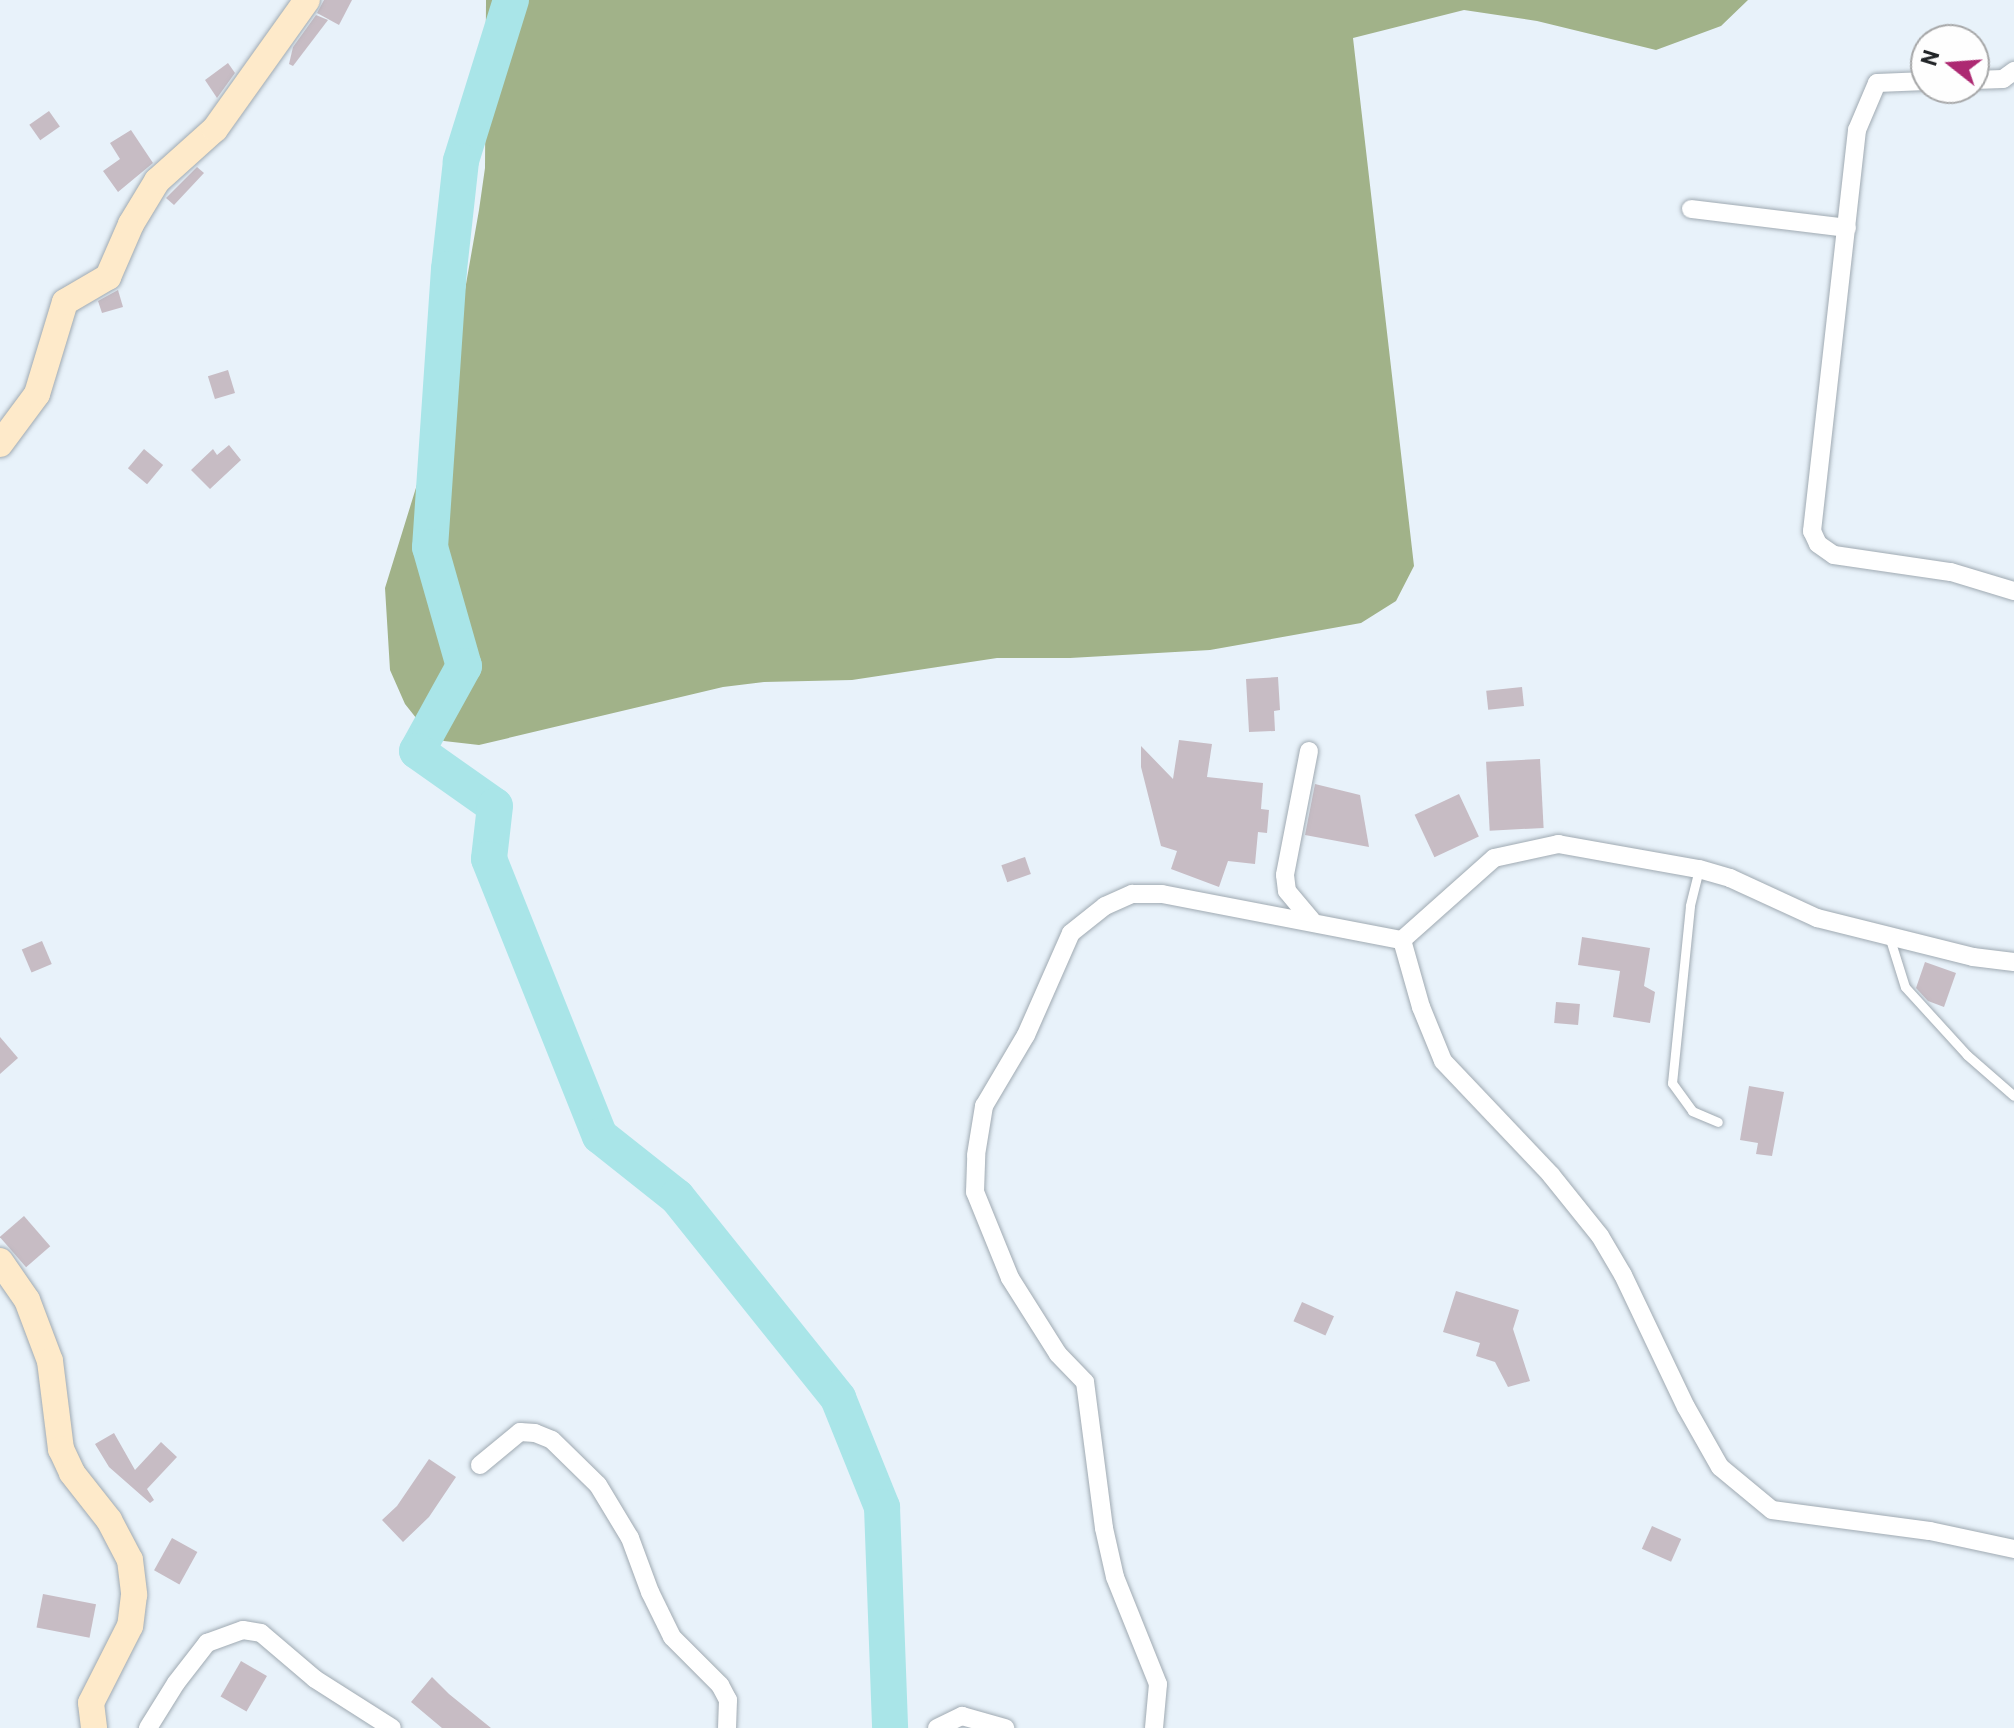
<!DOCTYPE html>
<html>
<head>
<meta charset="utf-8">
<style>
	body { margin:0 }
	#map { position:relative; width:2014px; height:1728px; overflow:hidden; background:#e8f2fa; font-family:Barlow,sans-serif }
	div>[style] { position:absolute }
	.forest>* { inset:0; background:#a1b289 }
	.river>* { height:36px; margin:-18px; padding:0 18px; transform-origin:18px; border-radius:18px; background:#a9e5e8 }
	.building>* { inset:0; background:#c7bcc4; transform-origin:0 0 }
	.roads { filter:drop-shadow(0 0 2px #a0aab2) drop-shadow(0 0 2px #a0aab2) }
	.lane>* { height:9px; margin:-4.5px; padding:0 4.5px; transform-origin:4.5px; border-radius:4.5px; background:#fff }
	.street>* { height:18px; margin:-9px; padding:0 9px; transform-origin:9px; border-radius:9px; background:#fff }
	.secondary>* { height:26px; margin:-13px; padding:0 13px; transform-origin:13px; border-radius:13px; background:#feeaca }
	span { translate:-50% -50%; white-space:nowrap; text-align:center; line-height:1.15; -webkit-text-stroke:6px #fefefe; paint-order:stroke }
	.north { position:absolute; left:1910px; top:24px; width:80px; height:80px; box-sizing:border-box; background:#fefefe; border:2px solid #a6a7a8; border-radius:50%; rotate:287deg; font-size:22px; font-weight:700; line-height:32px; text-align:center; color:#212427 }
	.north::after { content:''; display:block; margin:auto; width:28px; height:36px; background:#ad2972; clip-path:polygon(50% 0,100% 100%,50% 72%,0 100%) }
</style>
</head>
<body>
<div id="map">
	<div class="forest">
		<div style="clip-path:polygon(486px 0,1748px 0,1721px 26px,1656px 50px,1537px 21px,1464px 10px,1353px 38px,1414px 566px,1396px 601px,1361px 623px,1210px 650px,1070px 658px,997px 658px,852px 680px,764px 682px,723px 687px,479px 745px,444px 741px,428px 733px,405px 704px,390px 670px,385px 588px,449px 381px,479px 210px,485px 168px)"></div>
	</div>
	<div class="river">
		<div style="left:511px;top:0;width:169px;rotate:107.3deg"></div>
		<div style="left:461px;top:161px;width:109px;rotate:96.3deg"></div>
		<div style="left:449px;top:269px;width:279px;rotate:93.9deg"></div>
		<div style="left:430px;top:547px;width:124px;rotate:74.1deg"></div>
		<div style="left:464px;top:666px;width:97px;rotate:118.9deg"></div>
		<div style="left:417px;top:751px;width:95px;rotate:35.2deg"></div>
		<div style="left:495px;top:806px;width:53px;rotate:96.5deg"></div>
		<div style="left:489px;top:859px;width:298px;rotate:68.2deg"></div>
		<div style="left:600px;top:1136px;width:98px;rotate:38.4deg"></div>
		<div style="left:677px;top:1197px;width:258px;rotate:51.3deg"></div>
		<div style="left:838px;top:1398px;width:118px;rotate:68deg"></div>
		<div style="left:882px;top:1507px;width:221px;rotate:87.9deg"></div>
	</div>
	<div class="building">
		<div style="clip-path:polygon(324px 0,352px 0,339px 25px,317px 13px)"></div>
		<div style="clip-path:polygon(316px 15px,328px 20px,293px 66px,289px 64px,293px 47px)"></div>
		<div style="clip-path:polygon(228px 63px,235px 73px,217px 98px,205px 80px)"></div>
		<div style="left:49px;top:111px;width:19px;height:24px;rotate:55deg"></div>
		<div style="clip-path:polygon(131px 130px,153px 163px,118px 192px,103px 171px,120px 159px,110px 143px)"></div>
		<div style="clip-path:polygon(197px 167px,204px 173px,174px 205px,166px 198px)"></div>
		<div style="clip-path:polygon(118px 290px,123px 307px,102px 313px,98px 301px)"></div>
		<div style="left:228px;top:370px;width:24px;height:21px;rotate:73deg"></div>
		<div style="clip-path:polygon(229px 445px,241px 460px,210px 489px,191px 470px,213px 449px,217px 455px)"></div>
		<div style="left:144px;top:449px;width:25px;height:25px;rotate:40deg"></div>
		<div style="clip-path:polygon(1278px 677px,1280px 710px,1274px 711px,1275px 731px,1249px 732px,1246px 679px)"></div>
		<div style="left:1522px;top:687px;width:19px;height:36px;rotate:84deg"></div>
		<div style="clip-path:polygon(1179px 740px,1212px 744px,1207px 777px,1263px 783px,1261px 809px,1269px 810px,1267px 833px,1258px 832px,1255px 864px,1228px 861px,1219px 887px,1171px 869px,1177px 851px,1161px 846px,1141px 767px,1141px 746px,1173px 779px)"></div>
		<div style="left:1540px;top:759px;width:69px;height:54px;rotate:87deg"></div>
		<div style="clip-path:polygon(1315px 784px,1360px 795px,1369px 847px,1305px 835px)"></div>
		<div style="left:1459px;top:794px;width:47px;height:49px;rotate:65deg"></div>
		<div style="left:1025px;top:857px;width:18px;height:25px;rotate:71deg"></div>
		<div style="clip-path:polygon(1582px 937px,1650px 948px,1644px 986px,1655px 992px,1650px 1023px,1613px 1017px,1620px 971px,1578px 965px)"></div>
		<div style="left:42px;top:941px;width:25px;height:22px;rotate:67deg"></div>
		<div style="clip-path:polygon(1925px 962px,1956px 973px,1944px 1007px,1928px 1001px,1916px 988px)"></div>
		<div style="left:1556px;top:1002px;width:24px;height:21px;rotate:5deg"></div>
		<div style="clip-path:polygon(0 1037px,18px 1058px,0 1074px)"></div>
		<div style="clip-path:polygon(1749px 1086px,1784px 1092px,1772px 1156px,1756px 1154px,1758px 1143px,1740px 1140px)"></div>
		<div style="left:24px;top:1216px;width:40px;height:32px;rotate:49deg"></div>
		<div style="clip-path:polygon(1456px 1291px,1519px 1310px,1513px 1329px,1530px 1381px,1508px 1387px,1495px 1362px,1476px 1356px,1480px 1343px,1443px 1332px)"></div>
		<div style="left:1302px;top:1302px;width:35px;height:21px;rotate:24deg"></div>
		<div style="clip-path:polygon(114px 1433px,135px 1470px,161px 1442px,177px 1457px,147px 1489px,154px 1500px,150px 1503px,109px 1467px,95px 1444px)"></div>
		<div style="clip-path:polygon(429px 1459px,456px 1477px,429px 1517px,403px 1542px,382px 1520px,397px 1506px)"></div>
		<div style="left:1652px;top:1526px;width:32px;height:25px;rotate:24deg"></div>
		<div style="left:172px;top:1538px;width:29px;height:37px;rotate:29deg"></div>
		<div style="left:43px;top:1594px;width:54px;height:34px;rotate:11deg"></div>
		<div style="left:241px;top:1661px;width:30px;height:41px;rotate:30deg"></div>
		<div style="clip-path:polygon(432px 1677px,449px 1694px,491px 1728px,442px 1728px,411px 1702px)"></div>
	</div>
	<div class="roads">
		<div class="lane">
			<div style="left:1699px;top:869px;width:38px;rotate:104deg"></div>
			<div style="left:1690px;top:906px;width:178px;rotate:95.8deg"></div>
			<div style="left:1672px;top:1083px;width:34px;rotate:54deg"></div>
			<div style="left:1692px;top:1111px;width:28px;rotate:23deg"></div>
			<div style="left:1889px;top:936px;width:53px;rotate:72.6deg"></div>
			<div style="left:1905px;top:987px;width:92px;rotate:47.6deg"></div>
			<div style="left:1967px;top:1055px;width:62px;rotate:41.1deg"></div>
		</div>
		<div class="street">
			<div style="left:1974px;top:80px;width:29px;rotate:-2deg"></div>
			<div style="left:2003px;top:79px;width:14px;rotate:-36deg"></div>
			<div style="left:1926px;top:81px;width:49px;rotate:177.7deg"></div>
			<div style="left:1877px;top:83px;width:51px;rotate:113.1deg"></div>
			<div style="left:1857px;top:130px;width:404px;rotate:96.4deg"></div>
			<div style="left:1812px;top:531px;width:14px;rotate:65deg"></div>
			<div style="left:1818px;top:544px;width:19px;rotate:35deg"></div>
			<div style="left:1834px;top:555px;width:118px;rotate:8.3deg"></div>
			<div style="left:1951px;top:572px;width:66px;rotate:16.8deg"></div>
			<div style="left:1691px;top:209px;width:157px;rotate:6.9deg"></div>
			<div style="left:1309px;top:751px;width:126px;rotate:101deg"></div>
			<div style="left:1285px;top:875px;width:16px;rotate:83deg"></div>
			<div style="left:1287px;top:891px;width:38px;rotate:50deg"></div>
			<div style="left:1402px;top:940px;width:70px;rotate:74.2deg"></div>
			<div style="left:1421px;top:1007px;width:58px;rotate:67.8deg"></div>
			<div style="left:1443px;top:1061px;width:157px;rotate:46.5deg"></div>
			<div style="left:1551px;top:1175px;width:78px;rotate:51.2deg"></div>
			<div style="left:1600px;top:1236px;width:45px;rotate:59.5deg"></div>
			<div style="left:1623px;top:1275px;width:146px;rotate:64.5deg"></div>
			<div style="left:1686px;top:1407px;width:69px;rotate:60.5deg"></div>
			<div style="left:1720px;top:1467px;width:67px;rotate:39.6deg"></div>
			<div style="left:1772px;top:1510px;width:159px;rotate:7.6deg"></div>
			<div style="left:1930px;top:1531px;width:86px;rotate:12.1deg"></div>
			<div style="left:480px;top:1465px;width:52px;rotate:-39.5deg"></div>
			<div style="left:520px;top:1432px;width:15px;rotate:4deg"></div>
			<div style="left:535px;top:1433px;width:18px;rotate:22deg"></div>
			<div style="left:552px;top:1440px;width:64px;rotate:44.4deg"></div>
			<div style="left:598px;top:1485px;width:62px;rotate:58.9deg"></div>
			<div style="left:630px;top:1538px;width:58px;rotate:69.7deg"></div>
			<div style="left:650px;top:1592px;width:50px;rotate:63.9deg"></div>
			<div style="left:672px;top:1637px;width:68px;rotate:45deg"></div>
			<div style="left:720px;top:1685px;width:17px;rotate:62deg"></div>
			<div style="left:728px;top:1700px;width:28px;rotate:92deg"></div>
			<div style="left:148px;top:1728px;width:53px;rotate:-58.1deg"></div>
			<div style="left:176px;top:1683px;width:51px;rotate:-52.2deg"></div>
			<div style="left:207px;top:1643px;width:38px;rotate:-20deg"></div>
			<div style="left:243px;top:1630px;width:18px;rotate:9deg"></div>
			<div style="left:261px;top:1633px;width:71px;rotate:40.4deg"></div>
			<div style="left:315px;top:1679px;width:91px;rotate:32.5deg"></div>
			<div style="left:937px;top:1728px;width:28px;rotate:-26deg"></div>
			<div style="left:962px;top:1716px;width:45px;rotate:15.6deg"></div>
			<div style="left:1154px;top:1728px;width:44px;rotate:-84.8deg"></div>
			<div style="left:1158px;top:1684px;width:115px;rotate:-111.9deg"></div>
			<div style="left:1115px;top:1577px;width:50px;rotate:-102.7deg"></div>
			<div style="left:1104px;top:1528px;width:147px;rotate:-97.4deg"></div>
			<div style="left:1085px;top:1382px;width:39px;rotate:-134deg"></div>
			<div style="left:1058px;top:1354px;width:90px;rotate:-122.3deg"></div>
			<div style="left:1010px;top:1278px;width:93px;rotate:-112.1deg"></div>
			<div style="left:975px;top:1192px;width:37px;rotate:-88deg"></div>
			<div style="left:976px;top:1155px;width:50px;rotate:-80.7deg"></div>
			<div style="left:984px;top:1106px;width:82px;rotate:-59.4deg"></div>
			<div style="left:1026px;top:1035px;width:111px;rotate:-66.2deg"></div>
			<div style="left:1071px;top:933px;width:43px;rotate:-38.5deg"></div>
			<div style="left:1105px;top:906px;width:30px;rotate:-24deg"></div>
			<div style="left:1132px;top:894px;width:30px"></div>
			<div style="left:1162px;top:894px;width:244px;rotate:10.9deg"></div>
			<div style="left:1402px;top:940px;width:123px;rotate:-41.7deg"></div>
			<div style="left:1494px;top:858px;width:66px;rotate:-12.3deg"></div>
			<div style="left:1558px;top:844px;width:143px;rotate:10.1deg"></div>
			<div style="left:1699px;top:869px;width:32px;rotate:16deg"></div>
			<div style="left:1730px;top:878px;width:96px;rotate:24.7deg"></div>
			<div style="left:1817px;top:918px;width:161px;rotate:14deg"></div>
			<div style="left:1973px;top:957px;width:41px;rotate:7deg"></div>
		</div>
		<div class="secondary">
			<div style="left:0;top:444px;width:62px;rotate:-53.5deg"></div>
			<div style="left:37px;top:394px;width:96px;rotate:-73.1deg"></div>
			<div style="left:65px;top:302px;width:50px;rotate:-30.2deg"></div>
			<div style="left:108px;top:277px;width:58px;rotate:-66.5deg"></div>
			<div style="left:131px;top:224px;width:50px;rotate:-58.8deg"></div>
			<div style="left:157px;top:181px;width:78px;rotate:-41.9deg"></div>
			<div style="left:215px;top:129px;width:158px;rotate:-54.5deg"></div>
			<div style="left:0;top:1261px;width:47px;rotate:55.3deg"></div>
			<div style="left:27px;top:1300px;width:65px;rotate:69.3deg"></div>
			<div style="left:50px;top:1361px;width:89px;rotate:82.9deg"></div>
			<div style="left:61px;top:1449px;width:26px;rotate:65deg"></div>
			<div style="left:72px;top:1473px;width:60px;rotate:51.8deg"></div>
			<div style="left:109px;top:1520px;width:45px;rotate:62.3deg"></div>
			<div style="left:130px;top:1560px;width:35px;rotate:83deg"></div>
			<div style="left:134px;top:1595px;width:31px;rotate:97deg"></div>
			<div style="left:130px;top:1626px;width:86px;rotate:116.9deg"></div>
			<div style="left:91px;top:1703px;width:25px;rotate:83deg"></div>
		</div>
	</div>
	<div class="north">N</div>
</div>
</body>
</html>
